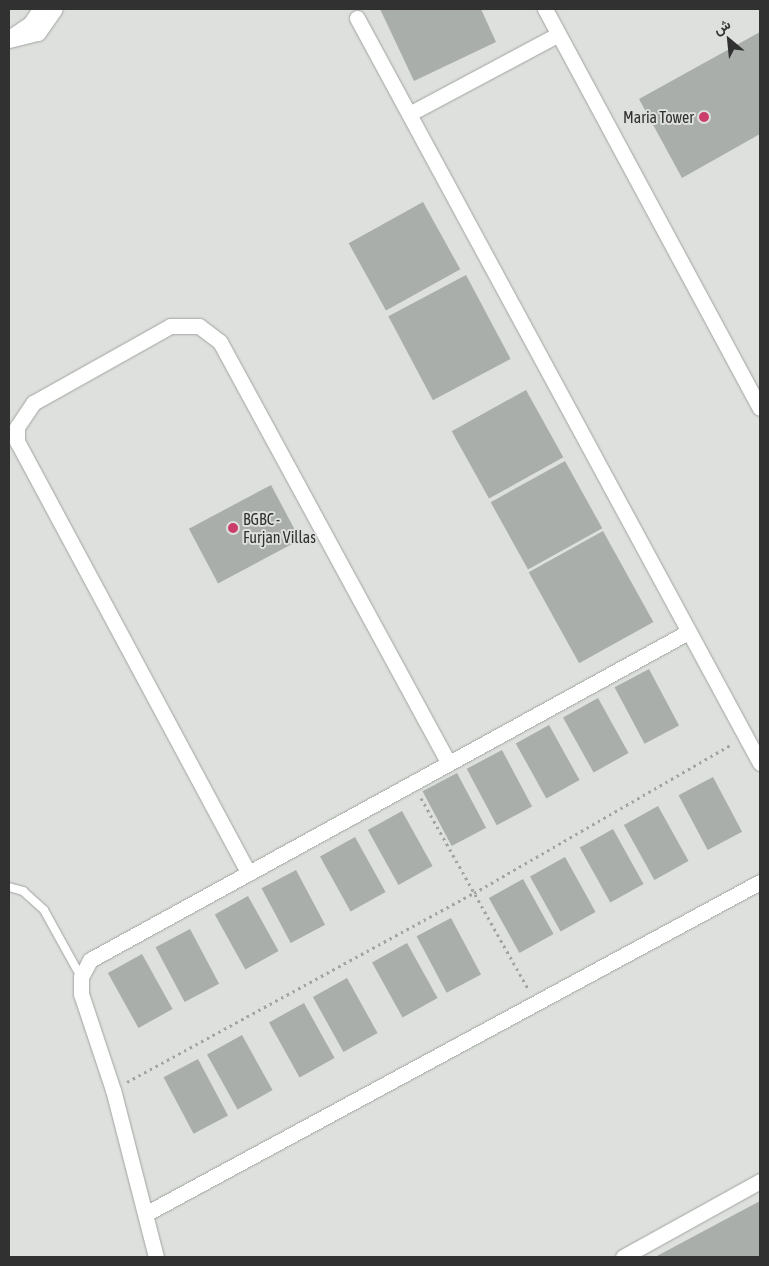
<!DOCTYPE html>
<html>
<head>
<meta charset="utf-8">
<style>
	body { margin:0 }
	#map { position:relative; width:769px; height:1266px; overflow:hidden; background:#dde0dc; font-family:"Asap Condensed",Vazirmatn,sans-serif }
	div>[style] { position:absolute }
	.building>* { inset:0; background:#aaaeaa; transform-origin:0 0 }
	.path>* { height:3px; margin-top:-1.5px; transform-origin:0; background:repeating-linear-gradient(90deg,#a2a4a1 0 2.5px,transparent 0 6.5px) }
	.roads { filter:drop-shadow(0 0 1px #a1a4a0) drop-shadow(0 0 1px #a1a4a0) }
	.lane>* { height:8px; margin:-4px; padding:0 4px; transform-origin:4px; border-radius:4px; background:#fff }
	.street>* { height:15px; margin:-7.5px; padding:0 7.5px; transform-origin:7.5px; border-radius:7.5px; background:#fff }
	.dots>* { width:14px; height:14px; translate:-50% -50%; box-sizing:border-box; border:2px solid #dde0dc; border-radius:50% }
	span { translate:-50% -50%; white-space:nowrap; text-align:center; line-height:1.15; -webkit-text-stroke:4px #dde0dc; paint-order:stroke }
	.poi-label { font-size:16px; color:#303130 }
	.right { translate:-100% -50%; text-align:right }
	.left { translate:0 -50%; text-align:left }
	.frame { position:absolute; inset:0; border:10px solid #303130; pointer-events:none }
	.north { position:absolute; left:704px; top:15px; width:50px; height:50px; -webkit-text-stroke:4px #dde0dc; paint-order:stroke; rotate:332deg; font-size:14px; font-weight:700; line-height:20px; text-align:center; color:#303130 }
	.north::after { content:''; display:block; margin:auto; width:18px; height:22px; background:#303130; clip-path:polygon(50% 0,100% 100%,50% 72%,0 100%) }
</style>
</head>
<body>
<div id="map">
	<div class="building">
		<div style="clip-path:polygon(380px 9px,481px 9px,496px 42px,414px 81px)"></div>
		<div style="clip-path:polygon(760px 32px,760px 134px,682px 178px,639px 99px)"></div>
		<div style="left:423px;top:202px;width:77px;height:85px;rotate:61deg"></div>
		<div style="left:466px;top:275px;width:95px;height:88px;rotate:62deg"></div>
		<div style="left:526px;top:390px;width:77px;height:85px;rotate:61deg"></div>
		<div style="left:565px;top:461px;width:77px;height:85px;rotate:61deg"></div>
		<div style="left:271px;top:485px;width:62px;height:93px;rotate:62deg"></div>
		<div style="left:603px;top:531px;width:104px;height:85px;rotate:61deg"></div>
		<div style="left:649px;top:669px;width:64px;height:39px;rotate:62deg"></div>
		<div style="left:598px;top:698px;width:63px;height:40px;rotate:61deg"></div>
		<div style="left:549px;top:725px;width:63px;height:38px;rotate:61deg"></div>
		<div style="left:502px;top:750px;width:64px;height:40px;rotate:62deg"></div>
		<div style="left:457px;top:773px;width:62px;height:39px;rotate:62deg"></div>
		<div style="left:713px;top:777px;width:62px;height:39px;rotate:62deg"></div>
		<div style="left:658px;top:806px;width:63px;height:39px;rotate:61deg"></div>
		<div style="left:402px;top:811px;width:63px;height:39px;rotate:61deg"></div>
		<div style="left:613px;top:829px;width:63px;height:38px;rotate:61deg"></div>
		<div style="left:355px;top:837px;width:63px;height:40px;rotate:61deg"></div>
		<div style="left:565px;top:857px;width:63px;height:40px;rotate:61deg"></div>
		<div style="left:296px;top:870px;width:62px;height:39px;rotate:62deg"></div>
		<div style="left:523px;top:879px;width:63px;height:39px;rotate:61deg"></div>
		<div style="left:248px;top:896px;width:63px;height:38px;rotate:61deg"></div>
		<div style="left:451px;top:918px;width:64px;height:39px;rotate:62deg"></div>
		<div style="left:190px;top:929px;width:62px;height:39px;rotate:62deg"></div>
		<div style="left:407px;top:943px;width:63px;height:40px;rotate:61deg"></div>
		<div style="left:142px;top:954px;width:63px;height:39px;rotate:61deg"></div>
		<div style="left:347px;top:978px;width:63px;height:39px;rotate:61deg"></div>
		<div style="left:304px;top:1003px;width:63px;height:40px;rotate:61deg"></div>
		<div style="left:242px;top:1035px;width:63px;height:40px;rotate:61deg"></div>
		<div style="left:198px;top:1059px;width:64px;height:39px;rotate:62deg"></div>
		<div style="clip-path:polygon(760px 1201px,760px 1257px,655px 1257px)"></div>
	</div>
	<div class="path">
		<div style="left:421px;top:798px;width:219px;rotate:60.7deg"></div>
		<div style="left:127px;top:1082px;width:395px;rotate:-28.6deg"></div>
		<div style="left:474px;top:893px;width:298px;rotate:-30deg"></div>
	</div>
	<div class="roads">
		<div class="lane">
			<div style="left:9px;top:887px;width:15px;rotate:16deg"></div>
			<div style="left:23px;top:891px;width:28px;rotate:42deg"></div>
			<div style="left:44px;top:910px;width:77px;rotate:61.1deg"></div>
		</div>
		<div class="street">
			<div style="left:545px;top:9px;width:453px;rotate:61.7deg"></div>
			<div style="left:357px;top:18px;width:847px;rotate:61.59deg"></div>
			<div style="left:9px;top:38px;width:25px;rotate:-34deg"></div>
			<div style="left:30px;top:24px;width:18px;rotate:-56deg"></div>
			<div style="left:9px;top:40px;width:30px;rotate:-14deg"></div>
			<div style="left:38px;top:33px;width:29px;rotate:-55deg"></div>
			<div style="left:409px;top:114px;width:168px;rotate:-28.1deg"></div>
			<div style="left:248px;top:872px;width:488px;rotate:-118.2deg"></div>
			<div style="left:17px;top:442px;width:15px;rotate:-90deg"></div>
			<div style="left:17px;top:427px;width:29px;rotate:-56deg"></div>
			<div style="left:33px;top:403px;width:157px;rotate:-29.3deg"></div>
			<div style="left:170px;top:326px;width:29px"></div>
			<div style="left:199px;top:326px;width:26px;rotate:37deg"></div>
			<div style="left:220px;top:342px;width:478px;rotate:61.5deg"></div>
			<div style="left:147px;top:1213px;width:697px;rotate:-28.37deg"></div>
			<div style="left:156px;top:1257px;width:172px;rotate:-104.4deg"></div>
			<div style="left:113px;top:1090px;width:101px;rotate:-108.4deg"></div>
			<div style="left:81px;top:994px;width:17px;rotate:-90deg"></div>
			<div style="left:81px;top:977px;width:19px;rotate:-62deg"></div>
			<div style="left:90px;top:960px;width:682px;rotate:-28.74deg"></div>
			<div style="left:623px;top:1257px;width:157px;rotate:-29deg"></div>
		</div>
	</div>
	<div class="dots">
		<div style="left:704px;top:117px;background:#ca3d6c"></div>
		<div style="left:233px;top:528px;background:#ca3d6c"></div>
	</div>
	<div class="poi-label">
		<span class="right" style="left:694px;top:117px">Maria Tower</span>
		<span class="left" style="left:243px;top:528px">BGBC -<br>Furjan Villas</span>
	</div>
	<div class="frame"></div>
	<div class="north">ش</div>
</div>
</body>
</html>
